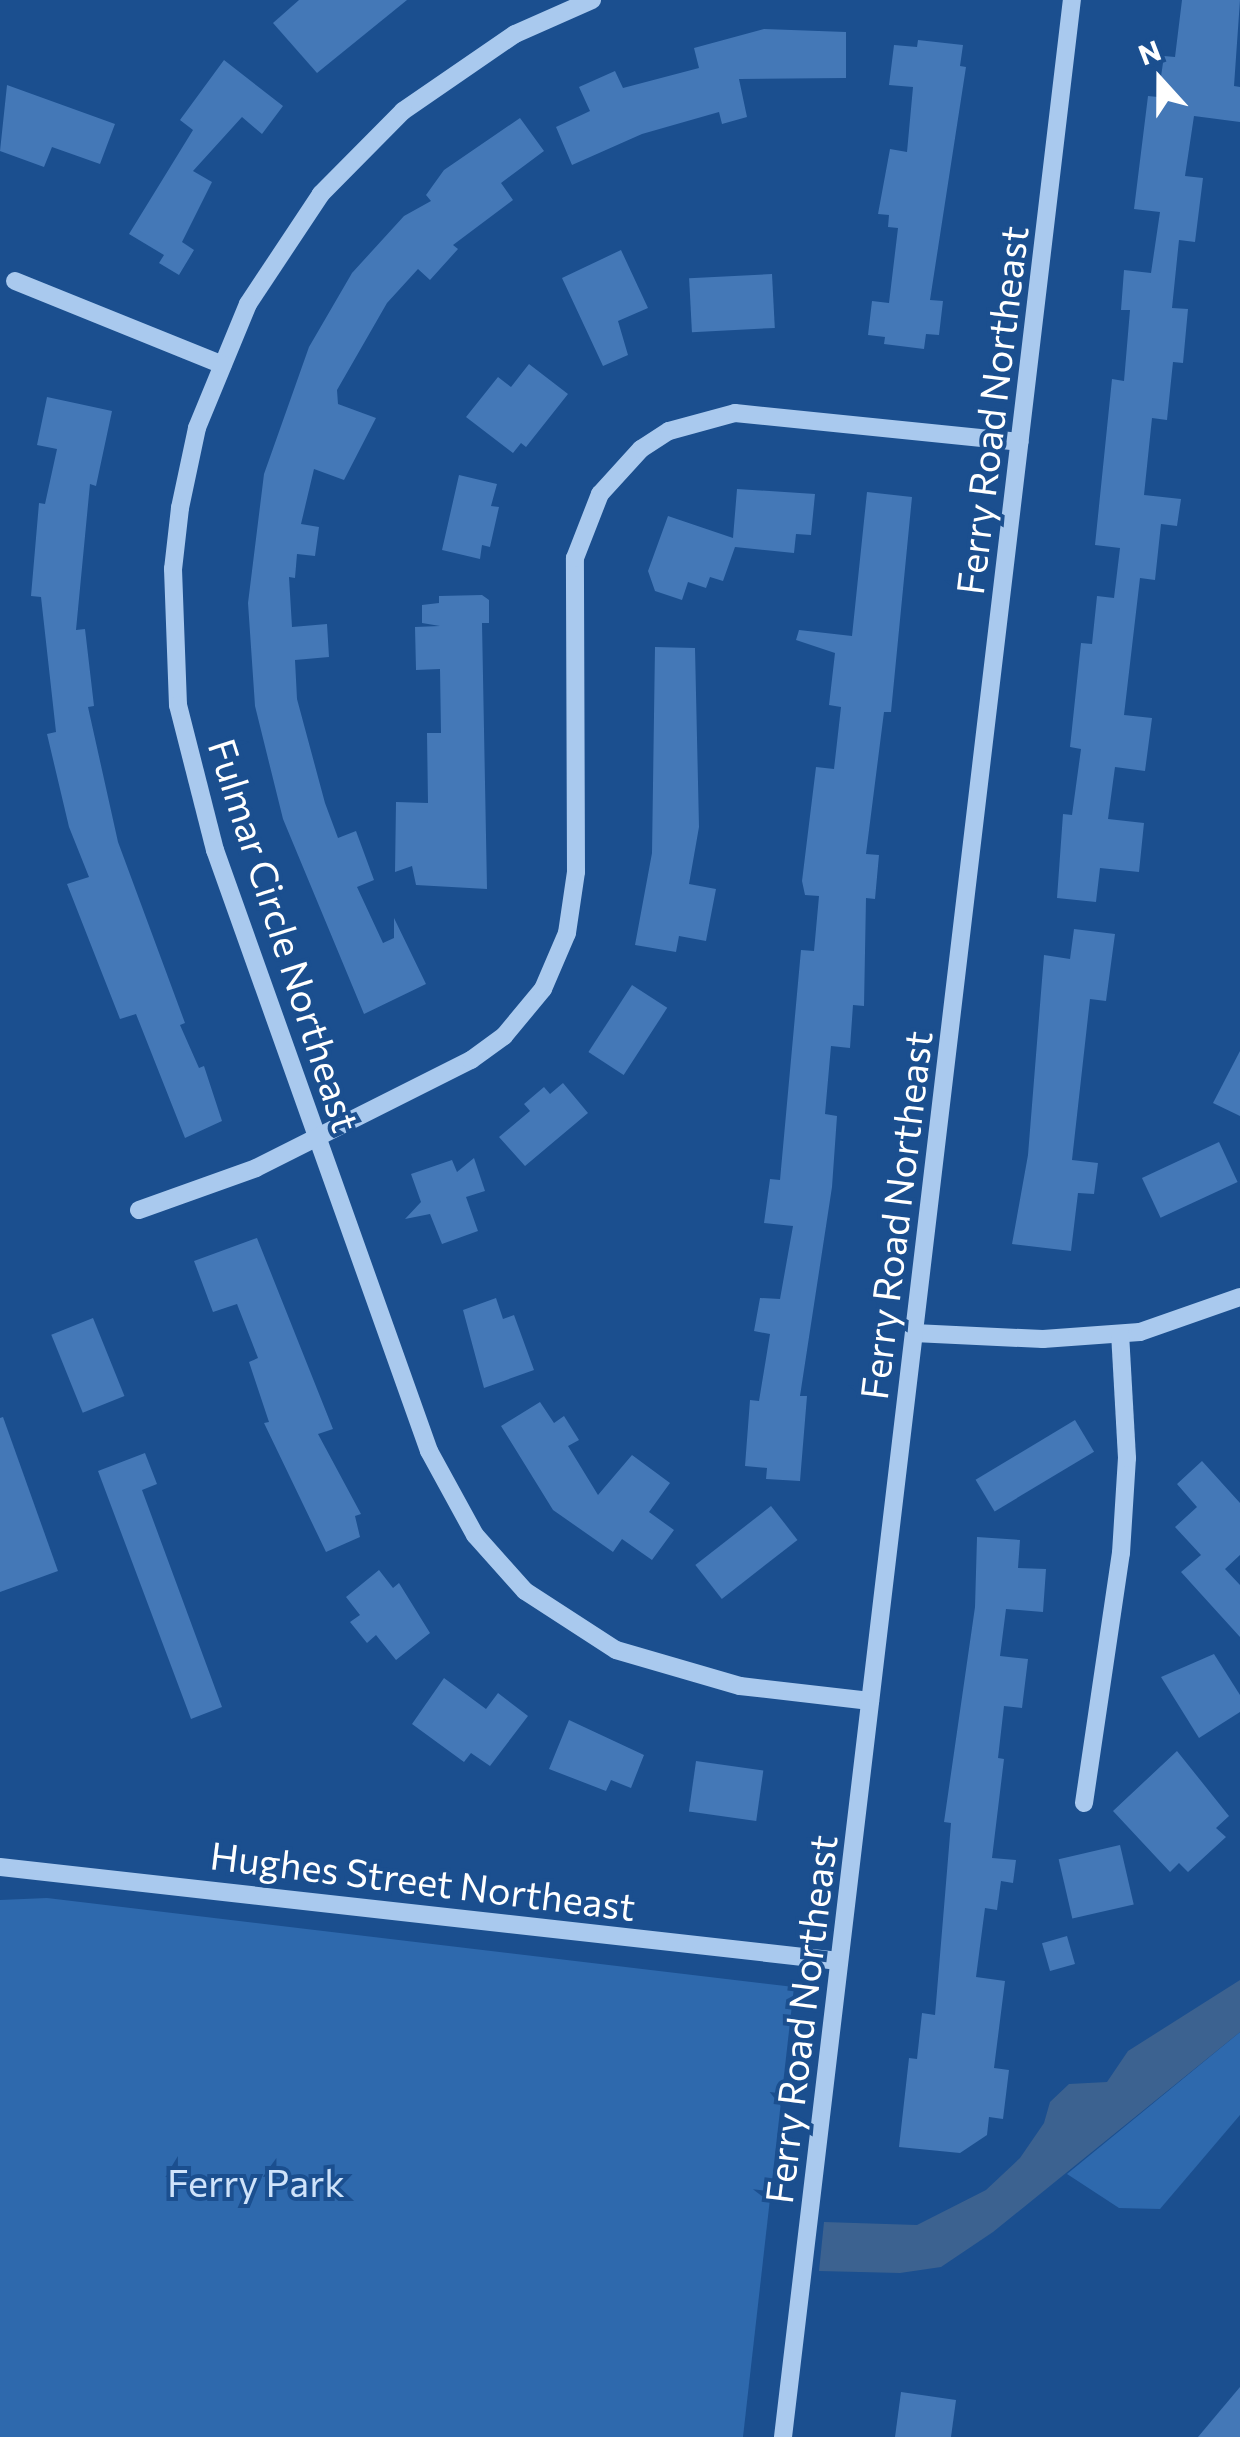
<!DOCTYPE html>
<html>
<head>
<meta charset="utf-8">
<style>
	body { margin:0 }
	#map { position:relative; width:1240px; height:2437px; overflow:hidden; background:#1b4f8f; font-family:Commissioner,sans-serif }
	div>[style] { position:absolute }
	.green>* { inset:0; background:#2e69ad }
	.water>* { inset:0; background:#3c6290 }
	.building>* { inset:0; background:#4478b7; transform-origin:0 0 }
	.minor>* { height:18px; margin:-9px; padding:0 9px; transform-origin:9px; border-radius:9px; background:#a9c9ee }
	span { translate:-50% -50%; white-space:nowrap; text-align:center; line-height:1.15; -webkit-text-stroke:8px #1b4f8f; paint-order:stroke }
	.street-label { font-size:38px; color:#fff }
	.park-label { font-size:38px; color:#cfe3fa }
	.north { position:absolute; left:1110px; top:30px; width:100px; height:100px; -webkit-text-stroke:8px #1b4f8f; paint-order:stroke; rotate:339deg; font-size:28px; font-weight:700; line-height:40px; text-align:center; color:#fff }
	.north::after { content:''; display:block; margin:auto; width:35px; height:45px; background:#fff; clip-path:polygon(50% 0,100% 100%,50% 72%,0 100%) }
</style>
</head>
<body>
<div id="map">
	<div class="green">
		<div style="clip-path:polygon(47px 1898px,794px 1987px,743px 2437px,0 2437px,0 1900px)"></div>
		<div style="clip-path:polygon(1240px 2032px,1240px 2115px,1160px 2209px,1119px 2208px,1067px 2174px)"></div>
	</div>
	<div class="water">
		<div style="clip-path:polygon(1240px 1980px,1240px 2032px,993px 2232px,941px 2267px,900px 2273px,819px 2271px,824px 2222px,917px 2225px,986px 2190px,1020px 2158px,1044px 2123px,1050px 2102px,1069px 2084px,1107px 2082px,1128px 2051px)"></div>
	</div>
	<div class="building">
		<div style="clip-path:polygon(299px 0,407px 0,317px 73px,273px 23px)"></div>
		<div style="clip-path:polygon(1182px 0,1240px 0,1234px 86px,1240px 87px,1240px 122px,1194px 116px,1185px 176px,1203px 178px,1195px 242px,1179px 240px,1172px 308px,1188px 309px,1183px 363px,1173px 362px,1167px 420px,1152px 418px,1144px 495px,1181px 499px,1177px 526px,1161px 524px,1155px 580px,1140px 578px,1124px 715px,1152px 718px,1145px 771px,1115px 767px,1108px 819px,1144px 823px,1139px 872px,1100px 868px,1096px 902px,1057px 898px,1063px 814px,1072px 815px,1081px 749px,1070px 747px,1081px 643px,1092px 644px,1097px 596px,1114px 598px,1120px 548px,1095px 545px,1112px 379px,1124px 381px,1130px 310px,1121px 310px,1124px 270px,1151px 273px,1160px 212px,1134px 209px,1148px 96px,1158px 97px,1164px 56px,1175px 57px)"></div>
		<div style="clip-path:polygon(764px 29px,846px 32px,846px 78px,739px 79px,747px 117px,722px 124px,719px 112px,642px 134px,572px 165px,556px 127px,590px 111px,579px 87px,615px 71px,623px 88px,699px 68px,694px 48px)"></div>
		<div style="clip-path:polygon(918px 40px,963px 45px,960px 66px,966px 67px,930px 300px,943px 301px,939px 335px,926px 334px,924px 349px,884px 344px,885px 337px,868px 335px,872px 301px,889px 303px,898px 228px,888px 227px,889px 215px,878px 214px,890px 149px,907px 152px,913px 87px,889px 85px,894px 45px,917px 47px)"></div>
		<div style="clip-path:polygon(224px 60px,283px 106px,262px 134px,242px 117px,193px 171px,212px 182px,182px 242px,194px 250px,179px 275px,159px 263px,164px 255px,129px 234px,193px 130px,180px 120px)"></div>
		<div style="clip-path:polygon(7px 85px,115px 124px,100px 164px,52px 147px,44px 167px,0 151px)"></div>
		<div style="clip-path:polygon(520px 118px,544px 151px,501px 183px,513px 200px,453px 245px,458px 249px,430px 280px,418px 269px,387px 303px,337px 390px,338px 404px,376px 418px,344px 480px,314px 469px,301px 524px,319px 527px,315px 556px,297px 554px,295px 578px,289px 577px,292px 627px,327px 624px,329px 657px,295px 660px,297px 699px,325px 803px,338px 838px,356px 831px,374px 880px,357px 887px,383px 943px,394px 938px,394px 918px,426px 984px,364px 1014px,283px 819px,255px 706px,248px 603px,264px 474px,309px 347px,352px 273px,404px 216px,431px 201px,426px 195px,444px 170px)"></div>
		<div style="clip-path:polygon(621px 250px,648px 308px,618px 321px,628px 355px,603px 366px,562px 278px)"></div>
		<div style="left:772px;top:274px;width:54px;height:83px;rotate:87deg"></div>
		<div style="clip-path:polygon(529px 364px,568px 394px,526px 447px,521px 443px,513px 453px,466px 417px,498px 377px,511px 387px)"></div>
		<div style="clip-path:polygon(47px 397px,112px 411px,96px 486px,90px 484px,76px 630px,85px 629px,94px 706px,88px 707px,118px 842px,185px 1023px,180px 1025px,199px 1068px,204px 1066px,222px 1121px,185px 1138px,136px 1014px,120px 1019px,67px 884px,89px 877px,69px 827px,47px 734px,56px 732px,41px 597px,31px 596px,39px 503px,45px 504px,57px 449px,37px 445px)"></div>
		<div style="clip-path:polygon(459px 475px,497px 484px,491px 506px,499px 507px,490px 547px,482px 545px,480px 559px,442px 550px)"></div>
		<div style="clip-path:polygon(737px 489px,815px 494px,811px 535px,796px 534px,794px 553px,735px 547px,723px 581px,710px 577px,706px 588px,688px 582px,682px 600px,655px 591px,648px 571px,668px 516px,733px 538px)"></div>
		<div style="clip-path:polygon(867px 492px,912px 497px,891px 712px,884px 712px,866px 854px,879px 855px,875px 899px,866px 898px,864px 1006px,853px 1005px,850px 1048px,831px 1046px,825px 1114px,837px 1116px,832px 1187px,800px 1396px,807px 1396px,800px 1481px,766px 1479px,767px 1468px,745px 1466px,750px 1400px,759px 1401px,770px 1334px,754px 1331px,760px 1298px,780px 1299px,793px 1226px,764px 1223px,770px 1179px,780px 1180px,801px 950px,814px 951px,819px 896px,805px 895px,802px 881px,816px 767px,834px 769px,841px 707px,829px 705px,835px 653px,796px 640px,799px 630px,852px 636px)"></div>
		<div style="clip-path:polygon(482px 595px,489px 600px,489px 623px,482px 623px,487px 889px,416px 885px,412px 866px,395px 872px,396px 802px,428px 803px,427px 733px,441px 733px,440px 669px,416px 670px,415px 627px,440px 626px,422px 623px,422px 605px,439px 603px,439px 596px)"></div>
		<div style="clip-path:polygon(655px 647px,695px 648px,699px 827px,689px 884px,716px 889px,706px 941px,679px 936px,676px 952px,635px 945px,652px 853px)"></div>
		<div style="clip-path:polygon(1074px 929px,1115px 934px,1106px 1001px,1090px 999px,1072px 1160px,1098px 1163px,1094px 1194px,1078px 1193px,1071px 1251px,1012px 1244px,1028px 1155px,1044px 955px,1070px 959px)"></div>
		<div style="left:632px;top:985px;width:42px;height:80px;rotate:33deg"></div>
		<div style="clip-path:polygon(1240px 1051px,1240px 1116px,1213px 1103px)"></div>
		<div style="clip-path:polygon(563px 1083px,588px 1113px,525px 1166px,499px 1137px,530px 1111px,524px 1104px,544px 1087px,550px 1094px)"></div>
		<div style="left:1219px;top:1142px;width:44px;height:85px;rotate:65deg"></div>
		<div style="clip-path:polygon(474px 1158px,485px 1191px,466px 1197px,478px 1231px,442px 1244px,430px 1214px,405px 1219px,421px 1202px,411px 1174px,452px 1160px,457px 1172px)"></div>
		<div style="clip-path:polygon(257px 1238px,333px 1429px,318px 1434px,361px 1514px,355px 1516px,360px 1537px,326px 1552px,264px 1423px,269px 1422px,249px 1362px,258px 1358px,237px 1304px,213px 1312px,194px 1261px)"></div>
		<div style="clip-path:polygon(496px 1298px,503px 1319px,514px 1315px,534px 1370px,484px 1388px,463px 1310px)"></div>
		<div style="left:93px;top:1318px;width:84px;height:45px;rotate:68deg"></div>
		<div style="clip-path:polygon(540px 1402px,554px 1423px,564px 1416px,579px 1440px,568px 1446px,598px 1495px,632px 1455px,670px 1483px,649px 1512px,674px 1530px,652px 1560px,622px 1539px,613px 1552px,553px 1510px,501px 1426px)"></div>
		<div style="clip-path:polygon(3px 1417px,58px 1571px,0 1592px,0 1418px)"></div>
		<div style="left:1075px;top:1420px;width:37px;height:116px;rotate:59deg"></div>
		<div style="clip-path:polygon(145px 1453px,157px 1484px,142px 1490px,222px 1707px,191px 1719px,98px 1471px)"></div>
		<div style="clip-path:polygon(1202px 1461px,1240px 1503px,1240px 1555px,1225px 1569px,1240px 1585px,1240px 1637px,1181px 1572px,1201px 1555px,1175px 1527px,1197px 1507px,1177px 1484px)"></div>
		<div style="left:771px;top:1506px;width:43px;height:96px;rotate:52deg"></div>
		<div style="clip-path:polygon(977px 1537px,1020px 1540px,1018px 1568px,1046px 1569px,1043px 1612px,1006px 1609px,1000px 1656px,1028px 1659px,1022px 1708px,1004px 1706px,998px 1758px,1004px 1759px,992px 1858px,1016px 1860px,1013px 1883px,1001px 1881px,997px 1910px,985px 1908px,976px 1977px,1005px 1981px,994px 2068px,1009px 2070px,1003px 2119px,989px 2117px,987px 2135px,960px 2153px,899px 2147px,909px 2058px,917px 2059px,922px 2013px,935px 2015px,951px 1823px,944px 1822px,975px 1607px)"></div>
		<div style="clip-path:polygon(379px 1570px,393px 1588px,399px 1583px,430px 1633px,396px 1660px,376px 1635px,367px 1643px,350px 1622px,360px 1615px,346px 1597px)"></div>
		<div style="clip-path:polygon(1214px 1654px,1240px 1695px,1240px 1712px,1199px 1738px,1161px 1677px)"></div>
		<div style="clip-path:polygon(444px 1678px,486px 1709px,498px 1693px,528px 1716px,490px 1766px,471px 1753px,464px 1762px,412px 1724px)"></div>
		<div style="clip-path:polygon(569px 1720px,644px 1755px,631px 1788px,611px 1780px,606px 1791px,549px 1769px)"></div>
		<div style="clip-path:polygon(1177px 1751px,1229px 1816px,1216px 1828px,1226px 1837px,1188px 1872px,1179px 1863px,1170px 1872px,1113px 1811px)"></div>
		<div style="left:696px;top:1761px;width:68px;height:51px;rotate:8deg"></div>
		<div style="left:1120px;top:1845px;width:61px;height:63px;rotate:77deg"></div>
		<div style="left:1067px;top:1936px;width:29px;height:26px;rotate:74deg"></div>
		<div style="clip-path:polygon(1240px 2387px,1240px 2437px,1198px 2437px)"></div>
		<div style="clip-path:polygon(901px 2392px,956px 2400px,951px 2437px,895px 2437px)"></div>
	</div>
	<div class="minor">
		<div style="left:592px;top:0;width:84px;rotate:156.2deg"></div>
		<div style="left:515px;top:34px;width:136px;rotate:145.5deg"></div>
		<div style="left:403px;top:111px;width:117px;rotate:134.7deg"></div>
		<div style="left:321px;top:194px;width:132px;rotate:123.6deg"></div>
		<div style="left:248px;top:304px;width:134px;rotate:112.4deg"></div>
		<div style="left:197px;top:428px;width:82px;rotate:102deg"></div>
		<div style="left:180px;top:508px;width:61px;rotate:96.5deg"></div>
		<div style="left:173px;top:569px;width:136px;rotate:87.9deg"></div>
		<div style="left:178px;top:705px;width:150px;rotate:75.7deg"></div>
		<div style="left:215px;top:850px;width:638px;rotate:70.4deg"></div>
		<div style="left:429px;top:1451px;width:96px;rotate:61.3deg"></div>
		<div style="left:475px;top:1535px;width:75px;rotate:48.2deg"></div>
		<div style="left:525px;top:1591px;width:108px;rotate:33deg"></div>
		<div style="left:616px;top:1650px;width:129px;rotate:16.2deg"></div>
		<div style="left:740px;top:1686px;width:131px;rotate:6.6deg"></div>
		<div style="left:15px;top:281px;width:224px;rotate:22deg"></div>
		<div style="left:139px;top:1210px;width:124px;rotate:-19.7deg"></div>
		<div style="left:256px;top:1168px;width:241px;rotate:-26.7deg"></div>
		<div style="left:471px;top:1060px;width:41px;rotate:-36deg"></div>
		<div style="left:504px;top:1036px;width:61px;rotate:-50.3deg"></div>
		<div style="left:543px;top:989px;width:61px;rotate:-66.8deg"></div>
		<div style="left:567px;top:933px;width:62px;rotate:-81.6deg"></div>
		<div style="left:576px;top:872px;width:314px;rotate:-90.2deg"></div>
		<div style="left:575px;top:558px;width:69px;rotate:-68.7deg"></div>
		<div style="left:600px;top:494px;width:61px;rotate:-47.7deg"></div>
		<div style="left:641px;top:449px;width:33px;rotate:-33deg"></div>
		<div style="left:669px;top:431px;width:68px;rotate:-15.3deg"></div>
		<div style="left:735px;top:413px;width:286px;rotate:5.8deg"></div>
		<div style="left:914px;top:1333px;width:129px;rotate:2.7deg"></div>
		<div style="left:1043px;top:1339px;width:97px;rotate:-4.1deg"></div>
		<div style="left:1140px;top:1332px;width:106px;rotate:-19.3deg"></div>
		<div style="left:1084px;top:1803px;width:253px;rotate:-81.6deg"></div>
		<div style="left:1121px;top:1553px;width:95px;rotate:-86.4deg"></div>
		<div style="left:1127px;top:1458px;width:124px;rotate:-93.2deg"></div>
		<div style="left:0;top:1867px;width:844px;rotate:6.39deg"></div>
		<div style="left:783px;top:2437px;width:2454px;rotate:-83.24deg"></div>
	</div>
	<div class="street-label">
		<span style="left:991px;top:410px;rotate:-83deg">Ferry Road Northeast</span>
		<span style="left:285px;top:935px;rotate:72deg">Fulmar Circle Northeast</span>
		<span style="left:895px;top:1215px;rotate:-83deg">Ferry Road Northeast</span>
		<span style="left:423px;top:1880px;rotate:7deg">Hughes Street Northeast</span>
		<span style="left:800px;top:2019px;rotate:-83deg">Ferry Road Northeast</span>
	</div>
	<div class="park-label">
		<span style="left:256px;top:2182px">Ferry Park</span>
	</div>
	<div class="north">N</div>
</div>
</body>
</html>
